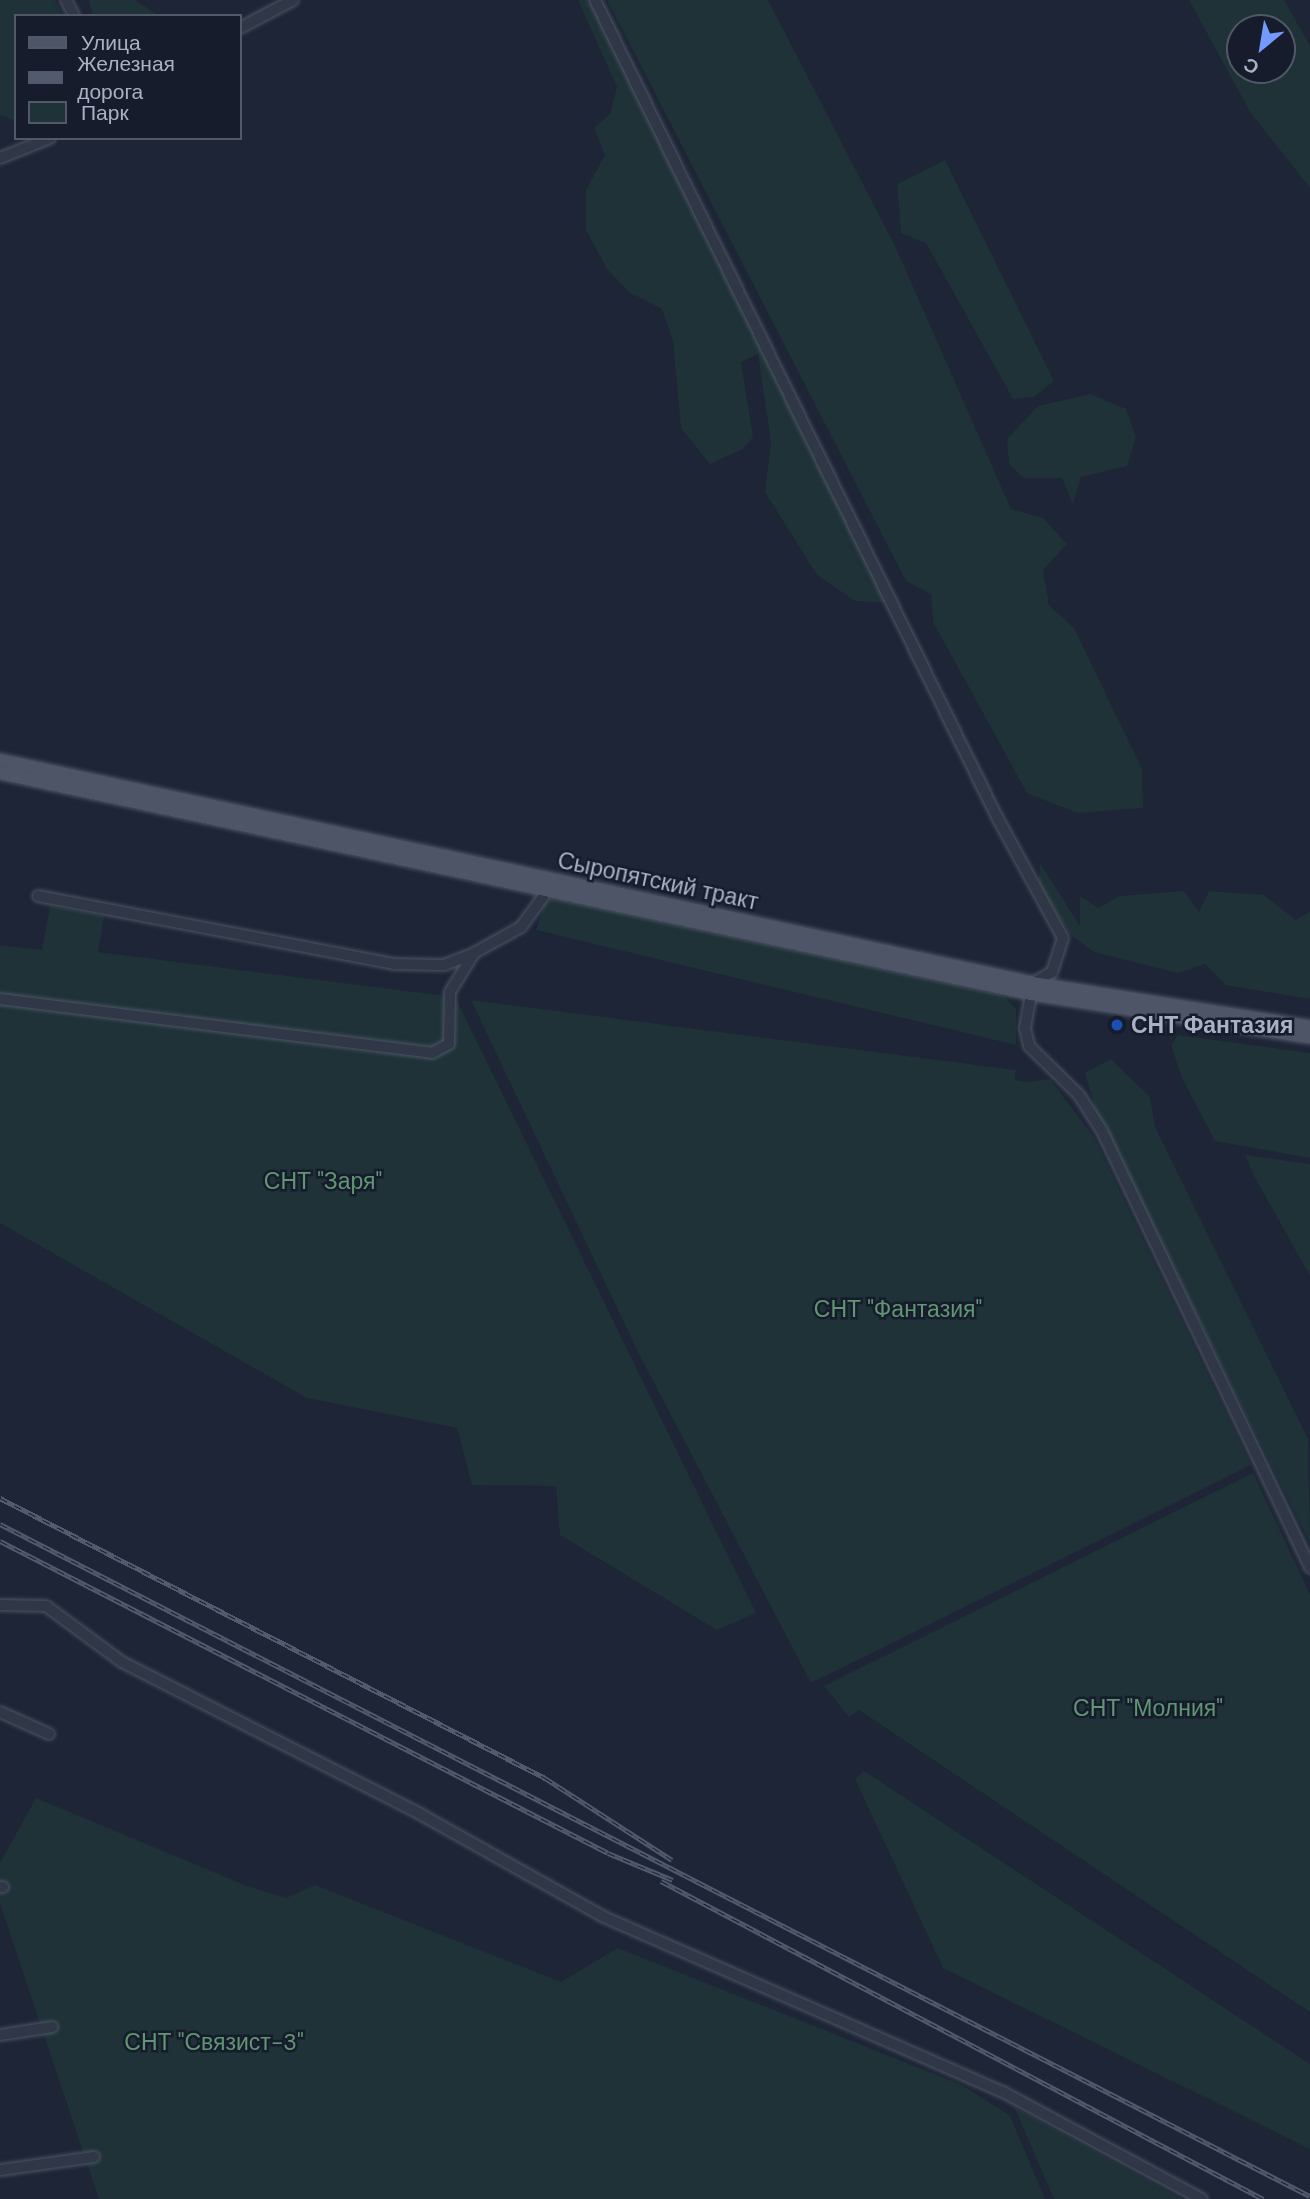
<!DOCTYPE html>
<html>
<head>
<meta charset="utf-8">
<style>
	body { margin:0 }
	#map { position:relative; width:1310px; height:2199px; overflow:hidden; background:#1d2536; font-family:"DM Sans",sans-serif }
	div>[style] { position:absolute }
	.green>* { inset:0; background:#1e3237 }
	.roads { filter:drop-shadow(0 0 2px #4d5465) drop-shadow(0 0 2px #4d5465) }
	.minor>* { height:10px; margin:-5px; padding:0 5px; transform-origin:5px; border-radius:5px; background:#303747 }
	.major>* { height:12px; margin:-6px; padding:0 6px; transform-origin:6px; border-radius:6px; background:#4d5567 }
	.rail>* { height:5px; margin-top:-2.5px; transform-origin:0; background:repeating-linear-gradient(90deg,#161c2b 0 8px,#515a6f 0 16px); box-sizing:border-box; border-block:2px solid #515a6f }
	.dots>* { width:19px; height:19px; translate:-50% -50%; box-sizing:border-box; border:4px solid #161c2b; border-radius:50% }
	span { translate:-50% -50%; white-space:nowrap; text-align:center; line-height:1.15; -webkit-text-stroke:5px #161c2b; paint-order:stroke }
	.street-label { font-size:23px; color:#a9b1c5 }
	.poi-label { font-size:23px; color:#a9b1c5; font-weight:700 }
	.left { translate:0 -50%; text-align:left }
	.park-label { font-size:23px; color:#609672 }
	.legend { position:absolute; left:14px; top:14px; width:228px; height:126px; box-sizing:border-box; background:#161c2b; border:2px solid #515869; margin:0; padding:9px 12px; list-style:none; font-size:21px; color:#a9b1c5 }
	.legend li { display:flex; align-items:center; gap:14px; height:35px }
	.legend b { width:35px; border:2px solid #515869 }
	.north { position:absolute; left:1226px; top:14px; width:70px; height:70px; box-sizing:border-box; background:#161c2b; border:2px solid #515869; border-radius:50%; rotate:210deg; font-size:19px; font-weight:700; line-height:28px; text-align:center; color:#a9b1c5 }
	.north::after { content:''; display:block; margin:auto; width:24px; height:32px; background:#749aff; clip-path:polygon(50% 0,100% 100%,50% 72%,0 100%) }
</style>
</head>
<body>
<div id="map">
	<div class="green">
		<div style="clip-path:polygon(0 0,55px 0,63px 16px,16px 16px,16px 121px,0 115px)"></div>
		<div style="clip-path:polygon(89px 0,135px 0,160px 16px,93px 16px)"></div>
		<div style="clip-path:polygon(578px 0,593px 0,891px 603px,855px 601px,817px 575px,765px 492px,771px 442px,758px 354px,741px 362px,753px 437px,743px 449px,710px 464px,681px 428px,673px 341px,662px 309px,629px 292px,607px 269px,586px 230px,586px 190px,605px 155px,594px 128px,610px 114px,617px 87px)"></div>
		<div style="clip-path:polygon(607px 0,768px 0,895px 246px,1011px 509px,1043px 518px,1067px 544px,1043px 570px,1049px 605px,1074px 628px,1142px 769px,1143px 808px,1077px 813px,1027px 793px,933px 622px,931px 594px,906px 581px)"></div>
		<div style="clip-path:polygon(evenodd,1189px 0,1284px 0,1310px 46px,1310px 188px,1250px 112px,1189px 0,1240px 28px,1282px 28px,1282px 70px,1240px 70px,1240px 28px)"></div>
		<div style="clip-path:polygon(945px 160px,1054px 381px,1034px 397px,1013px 399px,926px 243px,901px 233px,897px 184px)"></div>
		<div style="clip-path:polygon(1090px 394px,1126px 409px,1136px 437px,1127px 466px,1081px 477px,1073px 504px,1062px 478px,1024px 478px,1009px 464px,1007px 439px,1038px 406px)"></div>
		<div style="clip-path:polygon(1040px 863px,1080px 926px,1080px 896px,1098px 908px,1119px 896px,1184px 891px,1199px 912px,1209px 891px,1264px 895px,1296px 920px,1310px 911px,1310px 999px,1226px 985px,1205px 964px,1178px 973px,1094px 952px,1072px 936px,1038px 885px)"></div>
		<div style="clip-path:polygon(553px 898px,1003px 995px,1016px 1009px,1016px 1045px,536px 930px,545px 902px)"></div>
		<div style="clip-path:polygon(50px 906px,104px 916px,98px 952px,455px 997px,756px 1613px,717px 1630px,560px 1535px,556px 1486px,472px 1485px,457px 1428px,307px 1398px,0 1223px,0 945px,42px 950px)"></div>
		<div style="clip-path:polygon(471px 1000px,1016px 1070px,1015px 1080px,1026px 1082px,1050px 1079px,1094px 1137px,1251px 1465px,811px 1683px,639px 1354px)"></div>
		<div style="clip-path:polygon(1178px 1035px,1310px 1053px,1310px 1158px,1215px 1141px,1182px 1078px,1171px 1045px)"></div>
		<div style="clip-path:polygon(1111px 1059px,1150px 1097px,1155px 1127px,1308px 1439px,1310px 1543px,1096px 1111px,1085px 1073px)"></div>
		<div style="clip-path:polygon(1245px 1155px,1310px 1164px,1310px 1276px,1254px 1176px)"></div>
		<div style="clip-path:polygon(1253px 1473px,1310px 1594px,1310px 2012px,859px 1710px,849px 1717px,824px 1686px)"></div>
		<div style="clip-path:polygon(864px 1771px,1310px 2064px,1310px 2149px,943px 1968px,855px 1779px)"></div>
		<div style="clip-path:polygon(36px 1798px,247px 1886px,286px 1898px,315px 1885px,561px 1982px,618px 1948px,962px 2085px,1010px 2116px,1045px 2199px,99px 2199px,0 1904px,0 1863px)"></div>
		<div style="clip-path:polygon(1014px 2107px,1182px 2199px,1054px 2199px)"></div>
	</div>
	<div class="roads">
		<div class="minor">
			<div style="left:66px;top:0;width:18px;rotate:63deg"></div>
			<div style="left:595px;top:0;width:911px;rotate:63.8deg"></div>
			<div style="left:997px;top:817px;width:138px;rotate:61.4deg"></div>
			<div style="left:1063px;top:938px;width:36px;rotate:108deg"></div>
			<div style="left:1052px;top:972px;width:22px;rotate:150deg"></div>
			<div style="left:1033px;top:983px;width:46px;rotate:100.1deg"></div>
			<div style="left:1025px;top:1028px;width:18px;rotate:77deg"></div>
			<div style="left:1029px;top:1046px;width:70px;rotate:44.4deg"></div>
			<div style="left:1079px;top:1095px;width:43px;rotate:57.4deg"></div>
			<div style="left:1102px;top:1131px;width:484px;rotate:64.5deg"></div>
			<div style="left:240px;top:28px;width:60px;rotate:-27.8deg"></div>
			<div style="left:0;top:158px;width:54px;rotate:-21.8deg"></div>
			<div style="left:38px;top:896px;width:362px;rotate:10.8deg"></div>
			<div style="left:394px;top:964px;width:50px;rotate:1.1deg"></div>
			<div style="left:444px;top:965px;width:28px;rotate:-21deg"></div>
			<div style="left:0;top:999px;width:435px;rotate:7.1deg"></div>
			<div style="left:432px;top:1053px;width:19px;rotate:-28deg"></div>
			<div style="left:449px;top:1044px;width:52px;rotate:-88.9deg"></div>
			<div style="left:450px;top:992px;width:46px;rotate:-58.4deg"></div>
			<div style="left:474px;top:953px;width:54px;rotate:-29deg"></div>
			<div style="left:521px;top:927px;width:46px;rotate:-53.9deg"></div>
			<div style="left:0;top:1605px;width:46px;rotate:1.2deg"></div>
			<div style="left:46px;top:1606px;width:94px;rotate:36.4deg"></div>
			<div style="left:122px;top:1662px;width:337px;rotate:27deg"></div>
			<div style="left:422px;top:1815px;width:209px;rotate:29.3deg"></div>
			<div style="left:604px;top:1917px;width:436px;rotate:23.7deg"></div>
			<div style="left:1003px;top:2092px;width:226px;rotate:28.3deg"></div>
			<div style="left:0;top:1712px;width:54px;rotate:24.2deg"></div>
			<div style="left:0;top:1887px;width:3px"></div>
			<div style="left:0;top:2035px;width:53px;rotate:-8.7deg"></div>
			<div style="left:0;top:2170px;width:95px;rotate:-7.9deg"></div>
		</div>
		<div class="major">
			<div style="left:0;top:760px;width:1057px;rotate:12.18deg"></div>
			<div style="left:1033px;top:983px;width:280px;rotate:9deg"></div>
			<div style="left:0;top:773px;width:1054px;rotate:12.1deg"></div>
			<div style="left:1031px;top:994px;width:282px;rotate:8.8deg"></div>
		</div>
	</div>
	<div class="rail">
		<div style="left:0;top:1498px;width:613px;rotate:27.19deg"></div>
		<div style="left:545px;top:1778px;width:151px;rotate:32.8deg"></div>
		<div style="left:0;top:1524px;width:1472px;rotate:27.16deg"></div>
		<div style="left:0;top:1541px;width:683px;rotate:27.16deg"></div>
		<div style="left:608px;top:1853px;width:70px;rotate:22.6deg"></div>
		<div style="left:661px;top:1881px;width:681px;rotate:27.84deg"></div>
	</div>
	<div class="dots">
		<div style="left:1117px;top:1025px;background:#1a4fb4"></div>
	</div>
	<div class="street-label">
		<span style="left:658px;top:881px;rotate:12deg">Сыропятский тракт</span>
	</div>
	<div class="poi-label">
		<span class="left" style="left:1131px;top:1025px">СНТ Фантазия</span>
	</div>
	<div class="park-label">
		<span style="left:323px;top:1181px">СНТ "Заря"</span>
		<span style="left:898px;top:1309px">СНТ "Фантазия"</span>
		<span style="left:1148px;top:1708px">СНТ "Молния"</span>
		<span style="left:214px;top:2042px">СНТ "Связист-3"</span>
	</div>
	<ul class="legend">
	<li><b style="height:9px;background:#4d5567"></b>Улица</li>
	<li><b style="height:9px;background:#515a6f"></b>Железная дорога</li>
	<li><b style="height:19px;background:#1e3237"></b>Парк</li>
	</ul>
	<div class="north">С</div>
</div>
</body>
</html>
